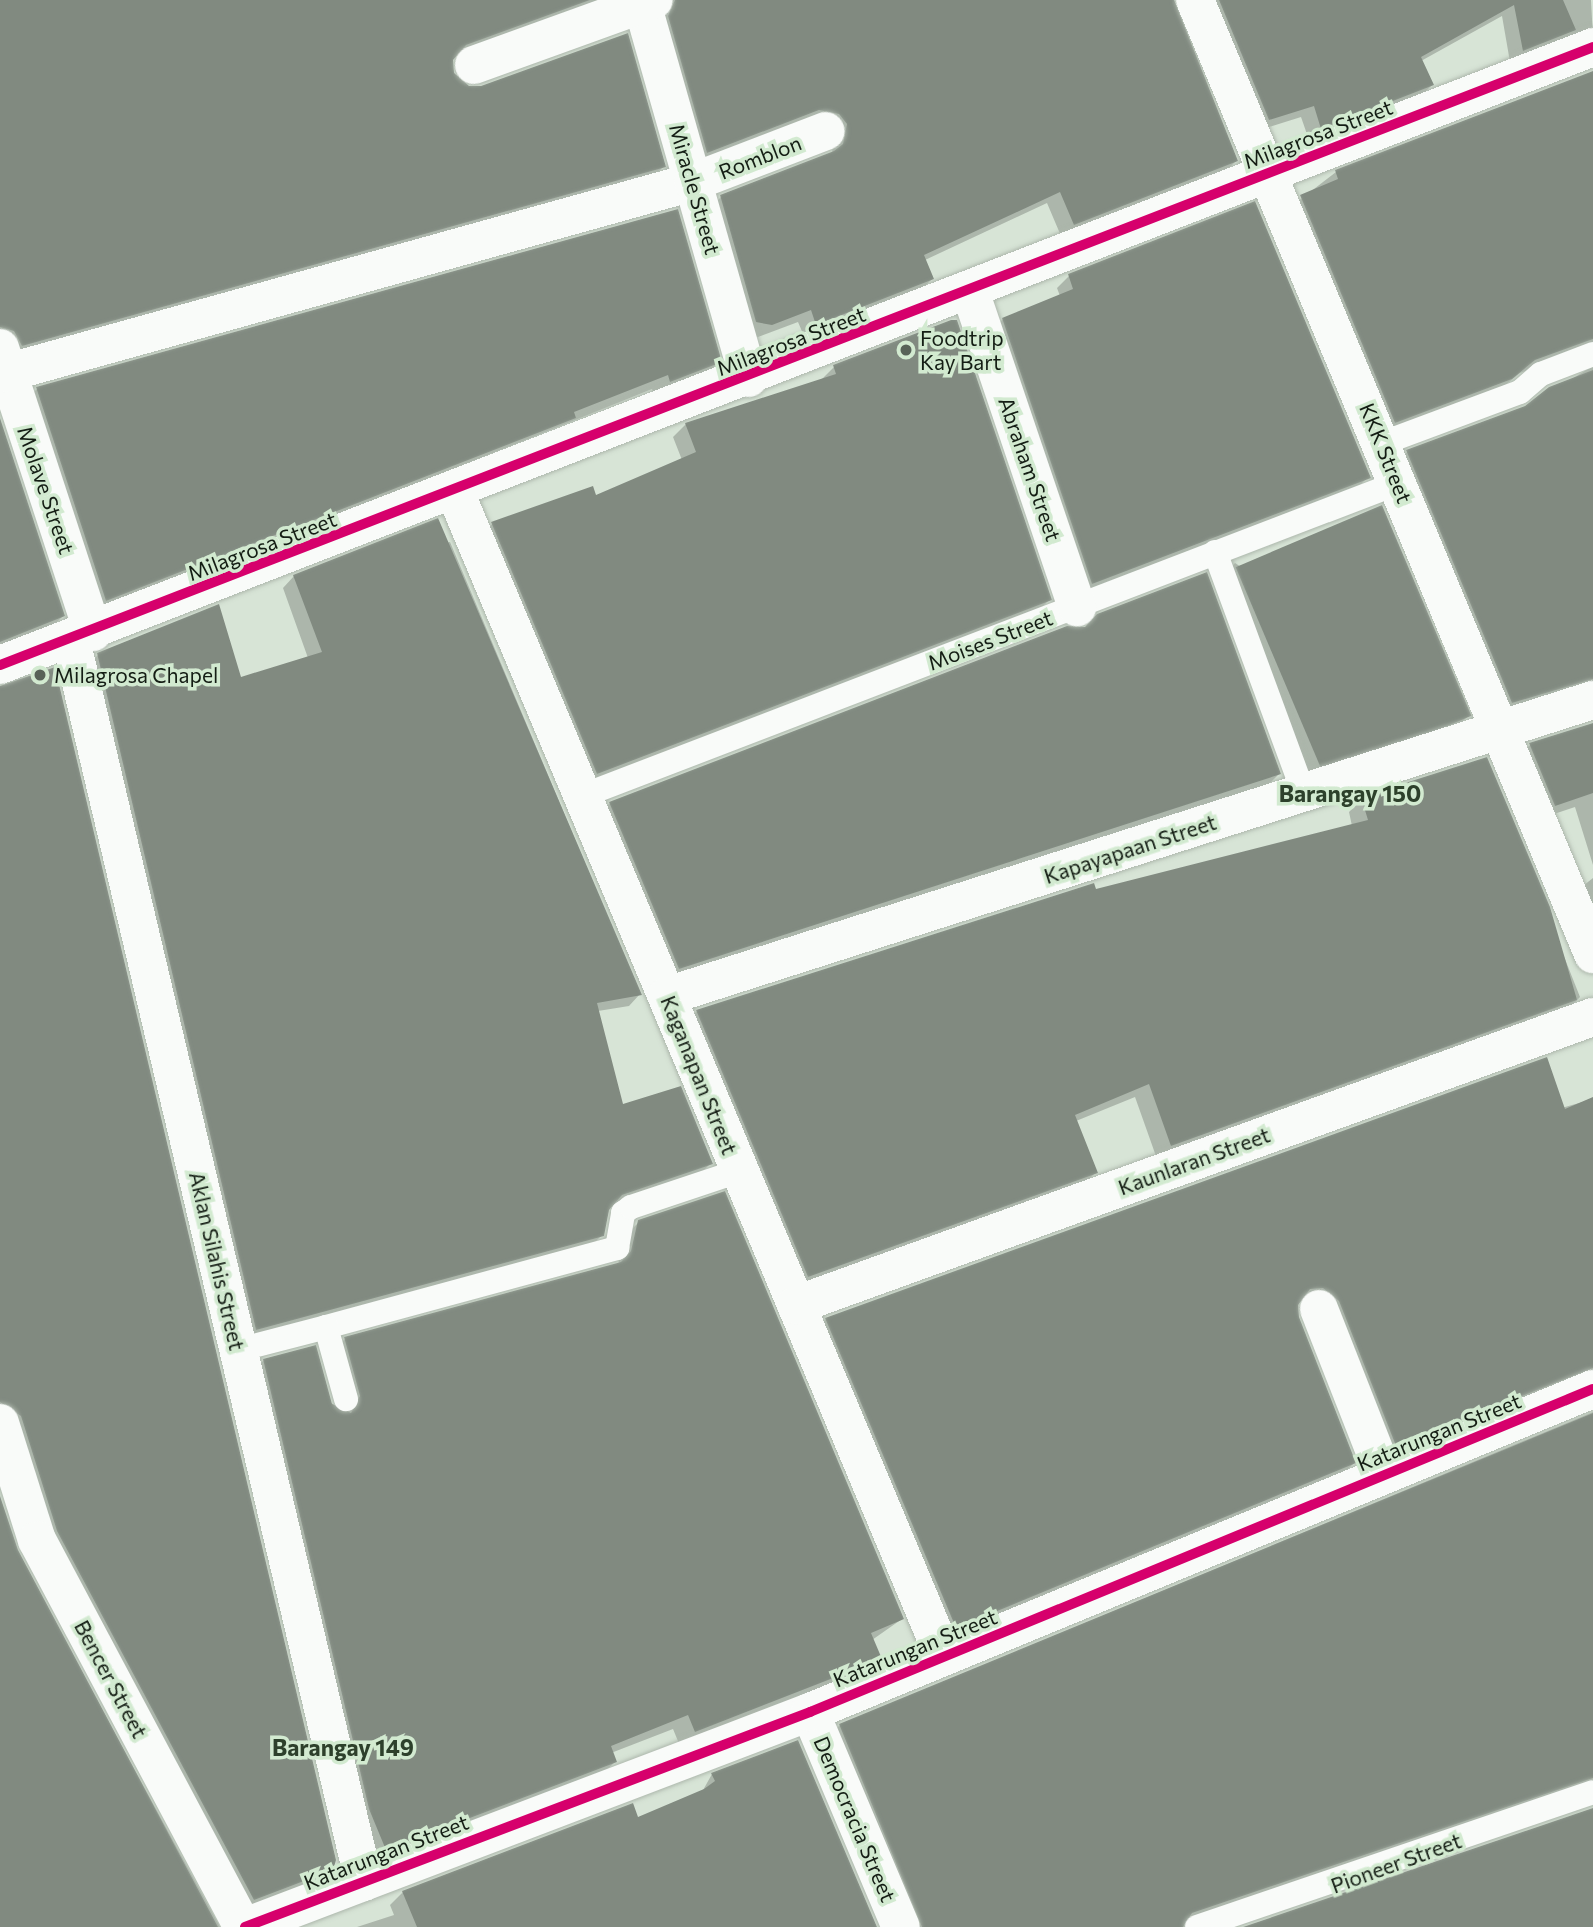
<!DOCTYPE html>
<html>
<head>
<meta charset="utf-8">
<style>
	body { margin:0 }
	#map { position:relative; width:1593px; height:1927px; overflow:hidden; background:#d7e4d6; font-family:Commissioner,sans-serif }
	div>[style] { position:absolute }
	.shadow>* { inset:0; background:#0003 }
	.building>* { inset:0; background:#818a80; transform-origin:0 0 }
	.roads { filter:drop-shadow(0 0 2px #adb7ac) drop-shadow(0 0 2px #adb7ac) }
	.service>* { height:24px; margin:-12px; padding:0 12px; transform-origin:12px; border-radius:12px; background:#f9fbf9 }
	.minor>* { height:38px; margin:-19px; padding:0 19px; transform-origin:19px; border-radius:19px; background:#f9fbf9 }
	.cycleway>* { height:10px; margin:-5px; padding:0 5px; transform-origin:5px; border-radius:5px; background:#d6006c }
	.dots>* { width:19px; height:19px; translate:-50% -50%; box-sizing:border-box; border:4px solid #d2ead0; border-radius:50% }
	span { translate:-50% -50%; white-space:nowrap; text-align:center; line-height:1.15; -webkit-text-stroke:7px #d2ead0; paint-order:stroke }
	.street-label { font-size:21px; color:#141d14 }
	.poi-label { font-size:21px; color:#141d14 }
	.left { translate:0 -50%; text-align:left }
	.neighbourhood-label { font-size:23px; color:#2d402b; font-weight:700 }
</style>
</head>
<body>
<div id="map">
	<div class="shadow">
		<div style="clip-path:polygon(0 0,598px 0,455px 55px,450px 61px,458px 83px,664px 166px,651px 179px,9px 358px,0 348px)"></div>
		<div style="clip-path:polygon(655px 0,1174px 0,1236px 161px,1224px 173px,1061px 236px,1047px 203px,925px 260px,932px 279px,919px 292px,804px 336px,798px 322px,758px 337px,743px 334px,708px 210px,721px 197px,832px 154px,834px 136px,695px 165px)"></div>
		<div style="clip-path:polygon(1197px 0,1591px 0,1593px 38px,1510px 62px,1502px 16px,1421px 61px,1432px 85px,1420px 97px,1309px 140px,1301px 117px,1256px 131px)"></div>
		<div style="clip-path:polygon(1593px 72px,1593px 360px,1574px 352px,1520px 373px,1498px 391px,1382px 434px,1288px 209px,1336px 172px)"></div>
		<div style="clip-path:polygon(1069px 276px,1368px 477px,1356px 489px,1080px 595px,991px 331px,1003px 319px,1060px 296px,1057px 288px)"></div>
		<div style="clip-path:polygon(956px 322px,1050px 599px,1036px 613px,584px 786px,480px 537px,492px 524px,595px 497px,682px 460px,673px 437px,686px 424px,820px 381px,834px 367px)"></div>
		<div style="clip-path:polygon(720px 361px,704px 376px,655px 396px,652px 389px,90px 615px,22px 404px,37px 389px)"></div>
		<div style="clip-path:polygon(1593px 366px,1593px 695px,1499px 715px,1395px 464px,1407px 452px,1526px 407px)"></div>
		<div style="clip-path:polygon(0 429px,63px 616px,50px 629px,0 648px)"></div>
		<div style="clip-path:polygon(450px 542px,640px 994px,629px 1006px,598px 1011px,622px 1107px,711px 1163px,699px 1175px,610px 1206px,602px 1235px,590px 1247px,245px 1341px,86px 667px,98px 655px,240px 679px,308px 658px,283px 588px,294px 576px)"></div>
		<div style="clip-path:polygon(1235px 563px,1468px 716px,1454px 730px,1295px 778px,1222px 577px)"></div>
		<div style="clip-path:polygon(0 688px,332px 1869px,318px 1882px,241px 1912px,0 1421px)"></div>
		<div style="clip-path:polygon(1593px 725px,1593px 865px,1575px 807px,1542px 818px,1517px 758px,1530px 745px)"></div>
		<div style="clip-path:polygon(1486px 759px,1580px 997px,1567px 1011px,1157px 1159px,1135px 1097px,1076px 1121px,1096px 1172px,1082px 1186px,794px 1290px,683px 1025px,697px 1011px,1095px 891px,1352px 826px,1349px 812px,1362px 799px)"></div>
		<div style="clip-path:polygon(1279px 774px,1266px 787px,666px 981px,597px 816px,610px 803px)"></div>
		<div style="clip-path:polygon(1593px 878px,1593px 940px,1574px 893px)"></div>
		<div style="clip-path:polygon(1593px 1099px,1593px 1384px,1383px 1458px,1319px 1304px,1299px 1301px,1297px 1317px,1354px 1463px,1341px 1476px,943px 1640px,813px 1332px,826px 1319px)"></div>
		<div style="clip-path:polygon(639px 1222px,902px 1619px,872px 1640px,880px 1658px,865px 1673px,680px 1746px,673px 1729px,611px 1753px,615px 1762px,600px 1776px,371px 1864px,249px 1375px,264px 1360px,347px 1413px,330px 1354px,345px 1339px,618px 1265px,624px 1237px)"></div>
		<div style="clip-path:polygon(1593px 1412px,1593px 1800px,1574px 1790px,1184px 1927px,907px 1927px,827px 1738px,840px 1725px)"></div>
		<div style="clip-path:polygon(0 1501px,16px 1551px,220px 1927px,0 1927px)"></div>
		<div style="clip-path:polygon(712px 1774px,875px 1927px,357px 1927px,394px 1915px,390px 1905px,403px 1892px,637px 1819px,702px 1792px)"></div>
	</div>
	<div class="building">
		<div style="clip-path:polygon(0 0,590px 0,466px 45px,453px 60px,454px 73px,469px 86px,481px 86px,628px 33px,666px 167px,22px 346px,14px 331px,0 327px)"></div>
		<div style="clip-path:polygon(675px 0,1174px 0,1238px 161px,1074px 225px,1060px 192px,924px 255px,934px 279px,816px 325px,811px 310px,772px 325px,756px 322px,720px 195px,834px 151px,843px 144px,847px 124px,839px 114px,819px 110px,707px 153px,668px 16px)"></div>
		<div style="clip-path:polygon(1219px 0,1563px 0,1576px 30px,1523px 51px,1514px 5px,1421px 57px,1434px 85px,1321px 129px,1314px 106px,1269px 120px)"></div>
		<div style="clip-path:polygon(1593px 71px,1593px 339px,1535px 360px,1512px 379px,1395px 423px,1300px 195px,1338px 179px,1335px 170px)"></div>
		<div style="clip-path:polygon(1255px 201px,1371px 478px,1092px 584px,1002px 318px,1073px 289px,1068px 274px)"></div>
		<div style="clip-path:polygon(678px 209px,722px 362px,670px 382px,668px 375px,574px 412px,576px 418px,106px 601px,36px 387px)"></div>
		<div style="clip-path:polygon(951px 320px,957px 320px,1052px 600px,597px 774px,491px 522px,593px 486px,596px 495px,696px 452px,685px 423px,836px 374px,833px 365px)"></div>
		<div style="clip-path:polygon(1593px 370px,1593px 679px,1512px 703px,1406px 450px,1525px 406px,1549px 387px)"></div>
		<div style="clip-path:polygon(0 418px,65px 616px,0 642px)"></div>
		<div style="left:1382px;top:505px;width:229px;height:159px;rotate:67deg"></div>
		<div style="clip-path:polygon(438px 518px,642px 995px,597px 1003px,623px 1104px,681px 1086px,713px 1164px,622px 1195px,609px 1210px,604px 1236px,256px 1330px,97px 653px,219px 604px,241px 677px,322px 652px,293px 575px)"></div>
		<div style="clip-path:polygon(1207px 572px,1281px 774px,679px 969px,609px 802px,1067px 626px,1085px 627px,1097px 614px)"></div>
		<div style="clip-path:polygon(55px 667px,336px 1860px,333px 1870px,254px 1900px,57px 1531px,21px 1416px,0 1402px,0 686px)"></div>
		<div style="clip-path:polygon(1593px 723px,1593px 793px,1555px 806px,1529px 743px)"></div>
		<div style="clip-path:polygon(1487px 757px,1550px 907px,1577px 1000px,1171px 1146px,1149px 1084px,1075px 1115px,1098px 1173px,808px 1277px,696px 1010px,1094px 883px,1096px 889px,1368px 820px,1361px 797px)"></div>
		<div style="clip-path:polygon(1547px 1057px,1565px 1109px,1593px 1097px,1593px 1368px,1396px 1446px,1339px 1301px,1323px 1288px,1310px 1289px,1298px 1305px,1299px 1317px,1356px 1463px,956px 1628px,825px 1318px)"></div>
		<div style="clip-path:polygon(725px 1191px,904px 1619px,871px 1633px,882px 1659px,695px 1732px,688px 1715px,611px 1746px,617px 1762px,386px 1850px,369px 1809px,263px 1359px,316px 1345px,332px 1404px,351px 1413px,360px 1396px,344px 1337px,621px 1262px,631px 1251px,638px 1220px)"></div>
		<div style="clip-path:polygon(1593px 1413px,1593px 1778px,1192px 1913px,1183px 1927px,922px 1927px,839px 1724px)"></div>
		<div style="clip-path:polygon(0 1496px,18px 1550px,218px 1927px,0 1927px)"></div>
		<div style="clip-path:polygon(798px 1740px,877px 1927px,417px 1927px,402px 1891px,633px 1803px,638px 1817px,704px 1789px,715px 1781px,711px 1773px)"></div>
		<div style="clip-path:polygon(1593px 1808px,1593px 1927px,1243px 1927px)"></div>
	</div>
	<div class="roads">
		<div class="service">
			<div style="left:1383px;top:443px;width:146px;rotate:-20.4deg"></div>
			<div style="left:1520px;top:392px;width:28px;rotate:-41deg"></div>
			<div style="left:1541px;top:374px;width:56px;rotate:-21deg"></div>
			<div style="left:1215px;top:552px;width:258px;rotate:69.8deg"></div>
			<div style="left:582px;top:796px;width:874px;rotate:-20.99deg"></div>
			<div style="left:326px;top:1327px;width:302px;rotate:-15.2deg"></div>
			<div style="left:617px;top:1248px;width:36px;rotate:-80deg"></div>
			<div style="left:623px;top:1213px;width:10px;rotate:-37deg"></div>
			<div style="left:631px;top:1207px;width:114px;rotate:-18.4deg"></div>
			<div style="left:238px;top:1350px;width:91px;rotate:-14.6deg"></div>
			<div style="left:326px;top:1327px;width:75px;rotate:74.5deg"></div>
			<div style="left:1197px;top:1927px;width:418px;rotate:-18.8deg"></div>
		</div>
		<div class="minor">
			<div style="left:641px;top:0;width:393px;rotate:74.1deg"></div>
			<div style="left:1195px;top:0;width:1034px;rotate:67.35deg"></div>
			<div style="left:474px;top:65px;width:191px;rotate:-19.9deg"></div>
			<div style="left:970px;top:291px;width:334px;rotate:71.3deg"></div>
			<div style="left:0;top:348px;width:299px;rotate:71.9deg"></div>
			<div style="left:6px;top:373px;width:713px;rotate:-15.54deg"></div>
			<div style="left:693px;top:182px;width:142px;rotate:-21deg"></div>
			<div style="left:455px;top:492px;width:1263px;rotate:67.23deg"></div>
			<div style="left:71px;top:640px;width:1276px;rotate:76.73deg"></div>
			<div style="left:0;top:665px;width:1709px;rotate:-21.2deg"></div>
			<div style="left:667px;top:996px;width:972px;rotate:-17.73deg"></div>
			<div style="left:796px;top:1305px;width:847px;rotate:-19.87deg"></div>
			<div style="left:1319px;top:1309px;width:178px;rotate:68.6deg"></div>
			<div style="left:0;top:1423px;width:123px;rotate:72.5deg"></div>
			<div style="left:37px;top:1540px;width:438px;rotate:62deg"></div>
			<div style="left:810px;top:1712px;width:233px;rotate:67.1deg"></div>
			<div style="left:245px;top:1927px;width:605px;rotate:-20.83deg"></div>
			<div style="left:810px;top:1712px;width:847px;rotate:-22.42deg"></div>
		</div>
	</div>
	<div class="cycleway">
		<div style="left:0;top:665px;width:1709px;rotate:-21.2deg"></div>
		<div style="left:245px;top:1927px;width:605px;rotate:-20.83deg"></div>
		<div style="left:810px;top:1712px;width:847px;rotate:-22.42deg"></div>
	</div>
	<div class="dots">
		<div style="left:906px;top:350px;background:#586358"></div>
		<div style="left:40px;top:675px;background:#586358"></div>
	</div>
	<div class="street-label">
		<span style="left:1318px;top:134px;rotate:-21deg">Milagrosa Street</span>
		<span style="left:760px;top:157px;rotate:-21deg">Romblon</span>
		<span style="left:695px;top:189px;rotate:74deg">Miracle Street</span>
		<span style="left:791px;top:341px;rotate:-21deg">Milagrosa Street</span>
		<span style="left:1386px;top:453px;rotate:68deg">KKK Street</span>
		<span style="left:1030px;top:469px;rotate:71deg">Abraham Street</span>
		<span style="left:46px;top:490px;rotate:71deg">Molave Street</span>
		<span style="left:262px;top:546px;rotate:-21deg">Milagrosa Street</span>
		<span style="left:990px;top:640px;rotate:-21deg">Moises Street</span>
		<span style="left:1130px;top:849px;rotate:-18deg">Kapayapaan Street</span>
		<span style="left:699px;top:1075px;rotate:68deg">Kaganapan Street</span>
		<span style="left:1194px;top:1161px;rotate:-20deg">Kaunlaran Street</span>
		<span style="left:217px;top:1261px;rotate:77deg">Aklan Silahis Street</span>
		<span style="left:1439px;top:1432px;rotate:-22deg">Katarungan Street</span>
		<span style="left:915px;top:1648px;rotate:-22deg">Katarungan Street</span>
		<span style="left:111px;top:1679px;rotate:62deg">Bencer Street</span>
		<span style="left:855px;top:1819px;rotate:67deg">Democracia Street</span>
		<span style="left:386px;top:1852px;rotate:-21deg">Katarungan Street</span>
		<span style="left:1396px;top:1863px;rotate:-20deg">Pioneer Street</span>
	</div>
	<div class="poi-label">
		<span class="left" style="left:920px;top:350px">Foodtrip<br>Kay Bart</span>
		<span class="left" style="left:54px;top:675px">Milagrosa Chapel</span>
	</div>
	<div class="neighbourhood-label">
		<span style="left:1350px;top:793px">Barangay 150</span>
		<span style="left:343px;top:1747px">Barangay 149</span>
	</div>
</div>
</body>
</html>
